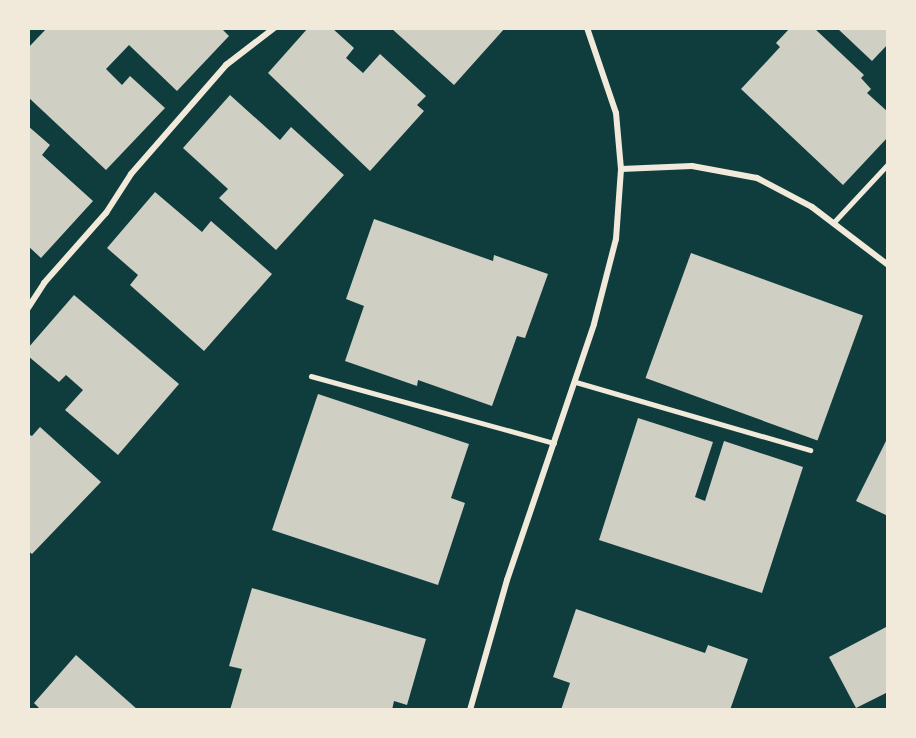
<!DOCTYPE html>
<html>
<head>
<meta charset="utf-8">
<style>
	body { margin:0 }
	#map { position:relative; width:916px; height:738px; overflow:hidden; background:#0f3d3e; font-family:Signika,sans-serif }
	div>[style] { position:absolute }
	.building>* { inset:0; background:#cfcfc3; transform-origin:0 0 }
	.service>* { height:4.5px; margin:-2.25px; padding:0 2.25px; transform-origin:2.25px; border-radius:2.25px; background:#f1e9da }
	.minor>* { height:6px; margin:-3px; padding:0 3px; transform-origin:3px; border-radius:3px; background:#f1e9da }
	span { translate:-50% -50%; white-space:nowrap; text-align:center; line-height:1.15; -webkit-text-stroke:4.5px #f1e9da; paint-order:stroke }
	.frame { position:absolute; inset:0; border:30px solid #f1e9da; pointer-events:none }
</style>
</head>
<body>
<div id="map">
	<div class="building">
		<div style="clip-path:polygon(47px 28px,221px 28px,229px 36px,177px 91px,129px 45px,106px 69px,122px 85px,130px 76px,165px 108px,106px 170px,28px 97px,28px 48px)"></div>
		<div style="clip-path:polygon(308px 28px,332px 28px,354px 48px,346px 58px,363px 73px,380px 54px,426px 96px,417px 105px,424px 111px,370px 171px,268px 73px)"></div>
		<div style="clip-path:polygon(391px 28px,505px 28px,454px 85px)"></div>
		<div style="clip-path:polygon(790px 28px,814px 28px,864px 75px,861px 78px,871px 89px,867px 93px,888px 112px,888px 137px,843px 185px,741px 89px,780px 47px,776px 43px)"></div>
		<div style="clip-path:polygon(837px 28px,888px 28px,888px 44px,872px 61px)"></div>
		<div style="clip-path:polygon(230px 95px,280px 140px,291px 127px,344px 175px,276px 250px,219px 198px,228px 189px,183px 148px)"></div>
		<div style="clip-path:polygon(28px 126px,50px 145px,42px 155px,93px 201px,41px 258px,28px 246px)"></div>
		<div style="clip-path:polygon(155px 192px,202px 232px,211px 221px,272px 274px,204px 351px,130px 285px,138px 275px,107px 248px)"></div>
		<div style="clip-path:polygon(374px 219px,493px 261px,494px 255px,548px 274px,525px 338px,517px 336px,492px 406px,418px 380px,417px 386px,345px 361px,364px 306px,346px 299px)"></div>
		<div style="left:691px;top:253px;width:183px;height:133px;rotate:20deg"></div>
		<div style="clip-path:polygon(74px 295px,179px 384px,118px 455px,65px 410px,83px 390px,66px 375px,59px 382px,28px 356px,28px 348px)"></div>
		<div style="clip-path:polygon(318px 394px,469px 444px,451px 498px,465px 503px,438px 585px,272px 530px)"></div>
		<div style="clip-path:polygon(638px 418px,713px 442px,695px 497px,705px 501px,724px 441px,803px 467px,762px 593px,599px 540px)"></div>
		<div style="clip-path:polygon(40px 427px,101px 482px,32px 554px,28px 551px,28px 434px,32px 436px)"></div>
		<div style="clip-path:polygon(888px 437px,888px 516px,856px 501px)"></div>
		<div style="clip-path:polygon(252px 588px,426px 639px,407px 705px,394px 701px,392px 710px,230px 710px,242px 669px,229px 666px)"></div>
		<div style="clip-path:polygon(576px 609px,705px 653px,708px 645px,748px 659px,730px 710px,561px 710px,570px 683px,553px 677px)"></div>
		<div style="clip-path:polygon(888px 626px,888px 692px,856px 708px,829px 657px)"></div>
		<div style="clip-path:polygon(76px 655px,138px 710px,41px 710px,34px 703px)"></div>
	</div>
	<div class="service">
		<div style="left:834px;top:222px;width:79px;rotate:-47deg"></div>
		<div style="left:311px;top:376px;width:252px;rotate:15.4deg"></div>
		<div style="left:576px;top:382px;width:244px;rotate:16.2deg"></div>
	</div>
	<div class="minor">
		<div style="left:621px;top:169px;width:71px;rotate:-2.4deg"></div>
		<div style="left:692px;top:166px;width:66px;rotate:10.5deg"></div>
		<div style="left:757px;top:178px;width:62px;rotate:27.8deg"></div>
		<div style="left:812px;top:207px;width:96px;rotate:37.3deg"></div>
		<div style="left:28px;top:308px;width:30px;rotate:-57deg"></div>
		<div style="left:44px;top:283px;width:94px;rotate:-48.5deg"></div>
		<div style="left:106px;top:213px;width:46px;rotate:-57.3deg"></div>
		<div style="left:131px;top:174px;width:145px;rotate:-48.9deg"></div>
		<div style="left:226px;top:65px;width:61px;rotate:-37.6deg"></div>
		<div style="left:470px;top:710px;width:135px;rotate:-74.1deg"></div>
		<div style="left:507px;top:580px;width:270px;rotate:-71.2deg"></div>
		<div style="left:594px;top:324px;width:88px;rotate:-75.5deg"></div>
		<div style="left:616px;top:239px;width:70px;rotate:-85.9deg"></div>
		<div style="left:621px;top:169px;width:56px;rotate:-95.1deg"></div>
		<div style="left:616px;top:113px;width:90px;rotate:-108.8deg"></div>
	</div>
	<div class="frame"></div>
</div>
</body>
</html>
